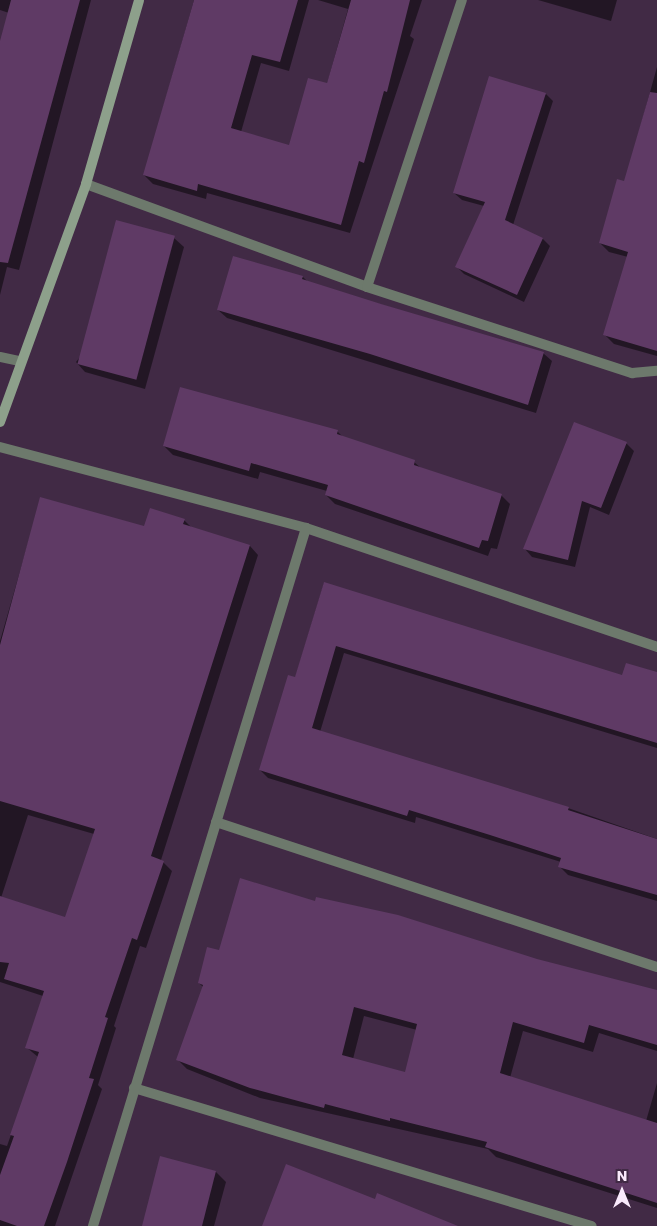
<!DOCTYPE html>
<html>
<head>
<meta charset="utf-8">
<style>
	body { margin:0 }
	#map { position:relative; width:657px; height:1226px; overflow:hidden; background:#412a45; font-family:Poppins,sans-serif }
	div>[style] { position:absolute }
	.shadow>* { inset:0; background:#0007 }
	.building>* { inset:0; background:#5f3a65; transform-origin:0 0 }
	.street>* { height:10px; margin:-5px; padding:0 5px; transform-origin:5px; border-radius:5px; background:#6d796c }
	.secondary>* { height:10px; margin:-5px; padding:0 5px; transform-origin:5px; border-radius:5px; background:#8da08b }
	span { translate:-50% -50%; white-space:nowrap; text-align:center; line-height:1.15; -webkit-text-stroke:4.5px #412a45; paint-order:stroke }
	.north { position:absolute; left:597px; top:1166px; width:50px; height:50px; -webkit-text-stroke:4px #412a45; paint-order:stroke; rotate:0deg; font-size:14px; font-weight:700; line-height:20px; text-align:center; color:#f9eafb }
	.north::after { content:''; display:block; margin:auto; width:18px; height:22px; background:#f9eafb; clip-path:polygon(50% 0,100% 100%,50% 72%,0 100%) }
</style>
</head>
<body>
<div id="map">
	<div class="shadow">
		<div style="clip-path:polygon(0 0,91px 0,19px 270px,7px 267px,0 295px,0 45px,9px 13px,0 10px)"></div>
		<div style="clip-path:polygon(194px 0,309px 0,289px 71px,261px 63px,241px 132px,290px 146px,327px 84px,348px 9px,318px 0,422px 0,410px 36px,414px 39px,350px 233px,207px 193px,206px 199px,153px 184px,144px 175px)"></div>
		<div style="clip-path:polygon(538px 0,617px 0,611px 21px)"></div>
		<div style="clip-path:polygon(657px 67px,657px 356px,614px 344px,605px 335px,628px 257px,609px 252px,600px 243px,625px 182px)"></div>
		<div style="clip-path:polygon(546px 94px,553px 101px,513px 225px,543px 239px,550px 246px,524px 302px,464px 274px,456px 266px,484px 206px,462px 200px,454px 193px)"></div>
		<div style="clip-path:polygon(174px 238px,184px 247px,145px 389px,85px 372px,76px 362px)"></div>
		<div style="clip-path:polygon(303px 277px,309px 283px,543px 353px,552px 361px,536px 413px,227px 318px,218px 310px)"></div>
		<div style="clip-path:polygon(575px 423px,627px 444px,634px 451px,609px 515px,590px 507px,575px 567px,532px 557px,525px 549px)"></div>
		<div style="clip-path:polygon(337px 431px,343px 437px,414px 462px,422px 469px,501px 495px,510px 504px,497px 549px,491px 548px,488px 556px,335px 504px,326px 495px,327px 491px,260px 472px,258px 479px,173px 455px,164px 446px)"></div>
		<div style="clip-path:polygon(evenodd,41px 498px,145px 527px,184px 520px,193px 529px,250px 546px,258px 555px,161px 860px,172px 871px,146px 948px,140px 946px,114px 1026px,116px 1028px,98px 1085px,102px 1089px,55px 1226px,0 1226px,0 1144px,7px 1146px,38px 1057px,26px 1047px,43px 996px,0 982px,0 641px,41px 498px,28px 815px,94px 834px,66px 918px,1px 898px,28px 815px)"></div>
		<div style="clip-path:polygon(324px 583px,623px 677px,657px 674px,657px 748px,344px 653px,320px 732px,568px 808px,657px 839px,657px 901px,568px 875px,560px 867px,561px 862px,416px 817px,415px 823px,268px 778px,260px 770px,295px 679px)"></div>
		<div style="clip-path:polygon(evenodd,316px 902px,657px 992px,657px 1051px,599px 1033px,593px 1052px,523px 1031px,510px 1078px,646px 1121px,657px 1083px,657px 1208px,496px 1157px,488px 1149px,260px 1098px,187px 1069px,178px 1060px,203px 987px,199px 983px,220px 952px,316px 902px,364px 1016px,417px 1030px,406px 1073px,353px 1059px,364px 1016px)"></div>
		<div style="clip-path:polygon(161px 1158px,216px 1172px,226px 1182px,214px 1226px,144px 1226px)"></div>
	</div>
	<div class="building">
		<div style="clip-path:polygon(11px 0,80px 0,8px 263px,0 262px,0 41px)"></div>
		<div style="clip-path:polygon(194px 0,298px 0,280px 62px,252px 55px,231px 128px,289px 145px,308px 78px,327px 83px,351px 0,410px 0,387px 92px,384px 91px,364px 163px,359px 161px,341px 225px,198px 184px,197px 191px,143px 175px)"></div>
		<div style="clip-path:polygon(489px 76px,546px 93px,505px 220px,543px 238px,517px 295px,455px 267px,485px 202px,453px 193px)"></div>
		<div style="clip-path:polygon(650px 92px,657px 93px,657px 351px,603px 335px,628px 252px,599px 243px,617px 179px,624px 181px)"></div>
		<div style="left:116px;top:220px;width:61px;height:149px;rotate:15deg"></div>
		<div style="clip-path:polygon(233px 256px,303px 276px,302px 279px,381px 304px,544px 352px,528px 405px,370px 354px,217px 310px)"></div>
		<div style="clip-path:polygon(180px 387px,338px 430px,337px 434px,415px 460px,414px 465px,502px 494px,488px 541px,482px 540px,479px 548px,325px 495px,328px 485px,251px 463px,249px 471px,163px 446px)"></div>
		<div style="clip-path:polygon(574px 422px,627px 442px,601px 508px,582px 501px,568px 560px,523px 549px)"></div>
		<div style="clip-path:polygon(40px 497px,144px 526px,150px 508px,185px 519px,183px 524px,250px 545px,151px 856px,164px 861px,137px 940px,132px 938px,105px 1017px,108px 1018px,89px 1078px,94px 1079px,67px 1162px,44px 1226px,17px 1226px,0 1220px,0 1175px,14px 1136px,10px 1135px,39px 1052px,25px 1048px,44px 991px,4px 979px,9px 963px,0 962px,0 896px,65px 917px,95px 829px,0 801px,0 645px)"></div>
		<div style="clip-path:polygon(324px 582px,622px 675px,626px 663px,657px 672px,657px 743px,336px 646px,312px 728px,569px 807px,568px 810px,657px 839px,657px 895px,558px 867px,561px 858px,490px 835px,409px 810px,407px 816px,259px 770px,288px 675px,295px 677px)"></div>
		<div style="clip-path:polygon(evenodd,240px 878px,315px 901px,316px 897px,398px 915px,537px 959px,657px 990px,657px 1045px,589px 1025px,584px 1043px,513px 1022px,500px 1073px,657px 1123px,657px 1203px,485px 1147px,487px 1142px,390px 1118px,390px 1121px,325px 1104px,324px 1108px,250px 1088px,176px 1060px,203px 985px,198px 983px,207px 947px,219px 950px,240px 878px,354px 1007px,417px 1024px,405px 1072px,342px 1055px,354px 1007px)"></div>
		<div style="clip-path:polygon(160px 1156px,216px 1171px,202px 1226px,142px 1226px)"></div>
		<div style="clip-path:polygon(286px 1164px,375px 1199px,377px 1193px,458px 1226px,262px 1226px)"></div>
	</div>
	<div class="street">
		<div style="left:86px;top:184px;width:299px;rotate:20.1deg"></div>
		<div style="left:367px;top:287px;width:279px;rotate:18deg"></div>
		<div style="left:632px;top:373px;width:25px;rotate:-5deg"></div>
		<div style="left:367px;top:287px;width:302px;rotate:-71.7deg"></div>
		<div style="left:0;top:357px;width:19px;rotate:12deg"></div>
		<div style="left:0;top:447px;width:317px;rotate:14.8deg"></div>
		<div style="left:306px;top:528px;width:371px;rotate:18.7deg"></div>
		<div style="left:216px;top:822px;width:464px;rotate:18.2deg"></div>
		<div style="left:134px;top:1088px;width:478px;rotate:16.8deg"></div>
		<div style="left:93px;top:1226px;width:730px;rotate:-73.03deg"></div>
	</div>
	<div class="secondary">
		<div style="left:0;top:422px;width:253px;rotate:-70.1deg"></div>
		<div style="left:86px;top:184px;width:191px;rotate:-73.9deg"></div>
	</div>
	<div class="north">N</div>
</div>
</body>
</html>
